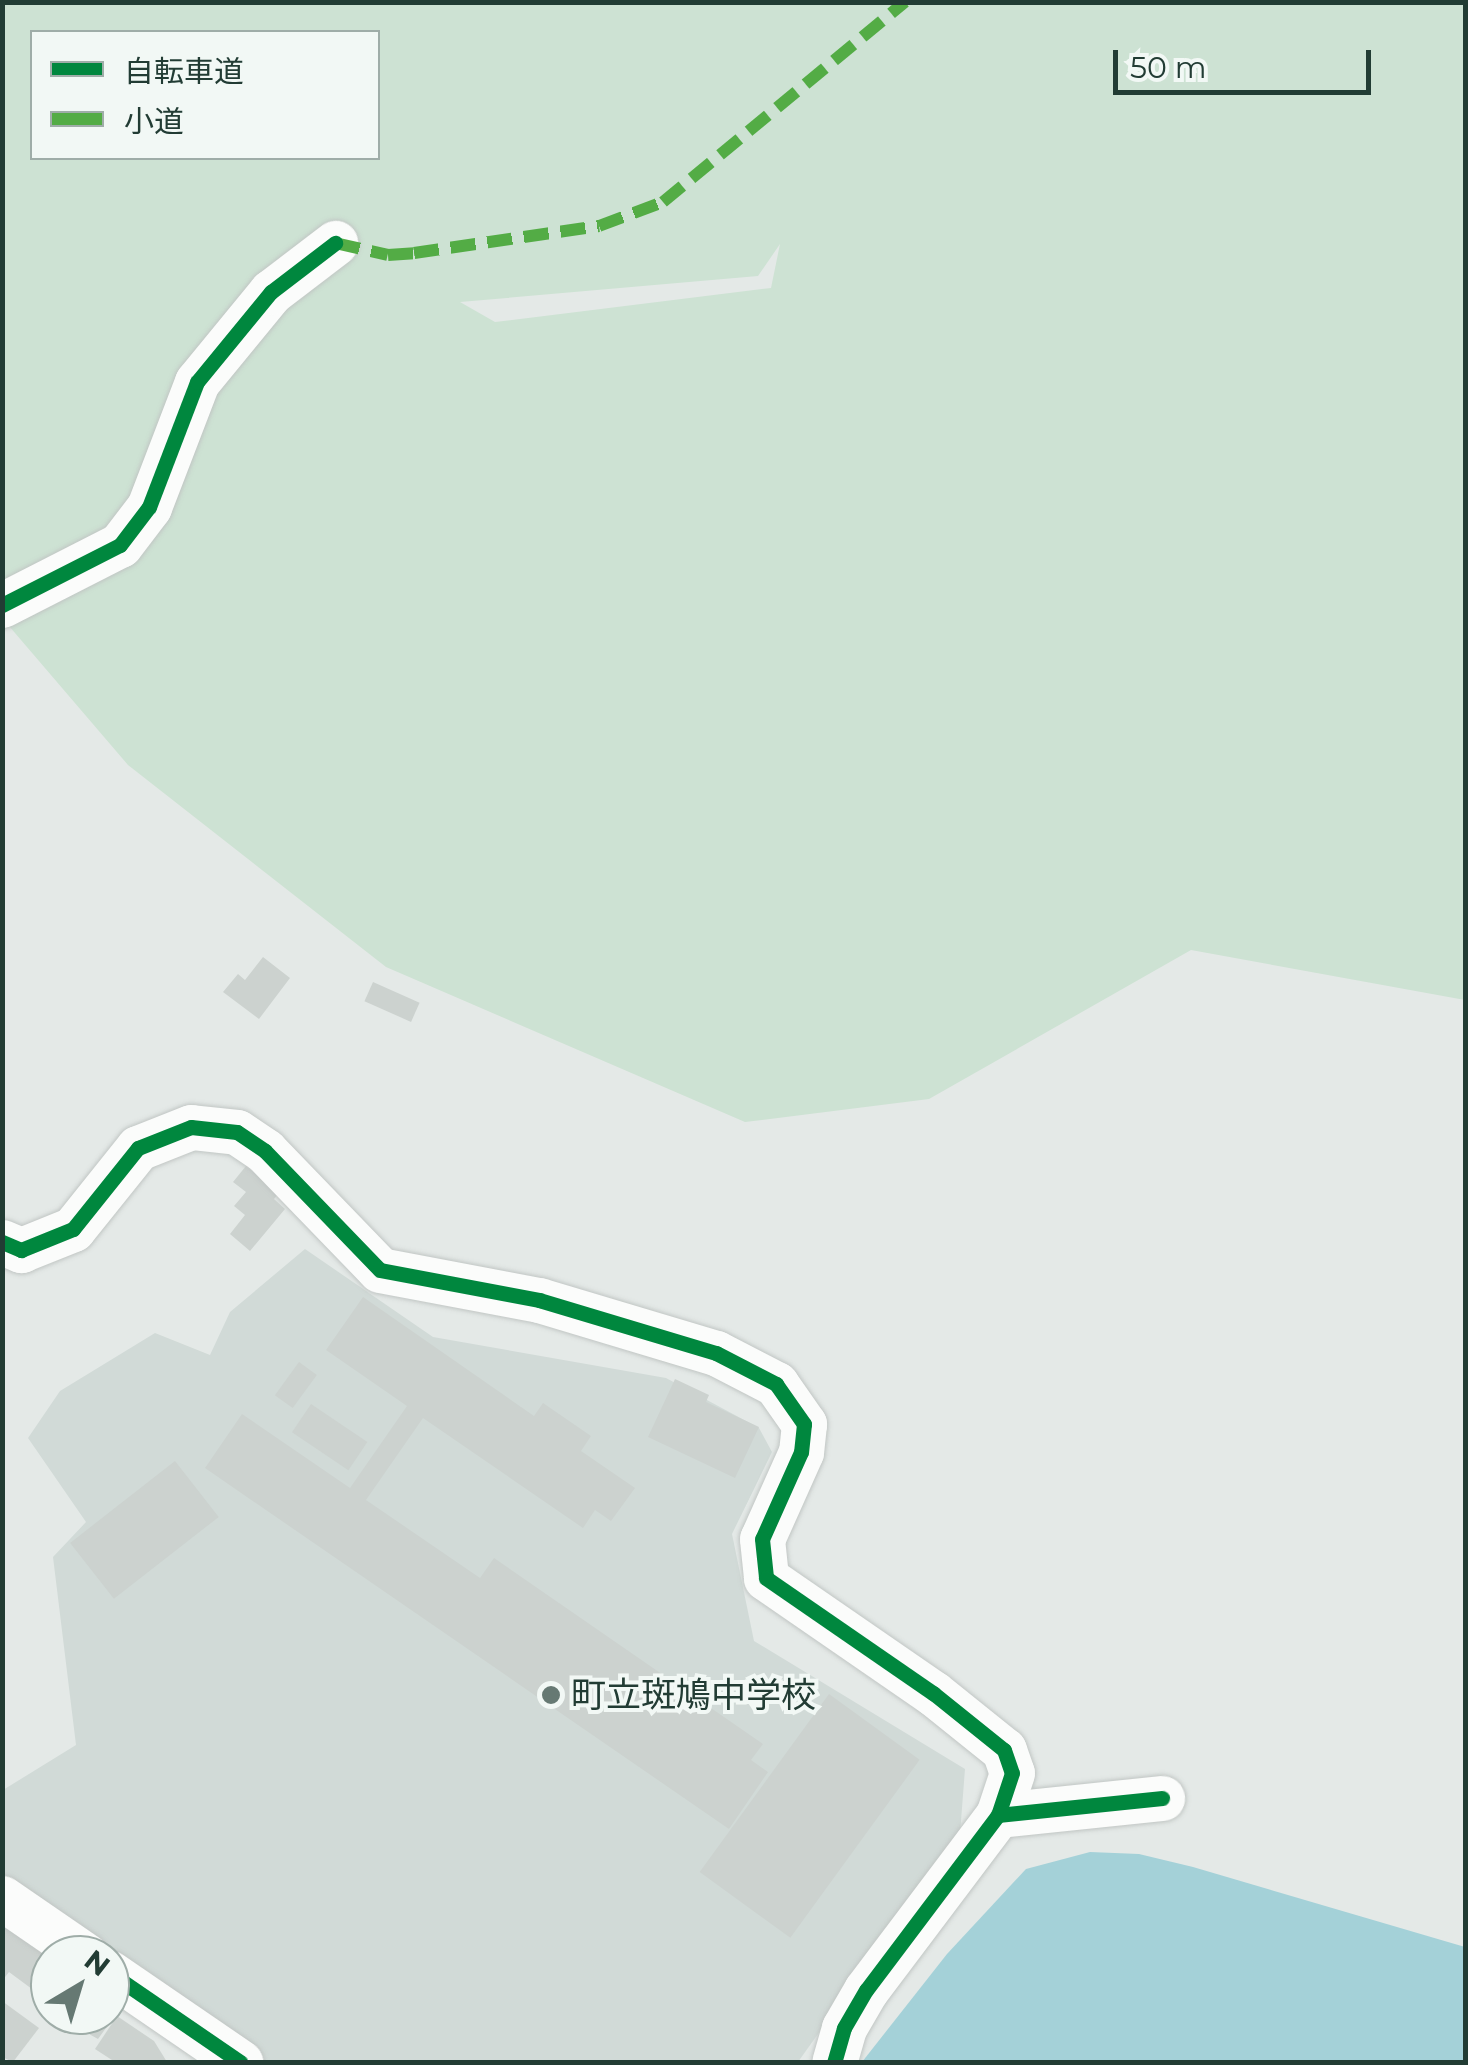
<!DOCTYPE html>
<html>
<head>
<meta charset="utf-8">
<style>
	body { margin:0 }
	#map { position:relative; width:1468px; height:2065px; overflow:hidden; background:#e4e9e7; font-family:Montserrat,"Noto Sans JP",sans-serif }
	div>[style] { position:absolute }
	.built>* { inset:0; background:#d1dad7 }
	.green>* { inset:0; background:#cde2d3 }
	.water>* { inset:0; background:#a4d1d8 }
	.building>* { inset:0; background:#ccd2cf; transform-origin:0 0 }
	.roads { filter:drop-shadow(0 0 2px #c1c6c4) drop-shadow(0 0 2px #c1c6c4) }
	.minor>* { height:45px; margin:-22.5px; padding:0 22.5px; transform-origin:22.5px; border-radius:22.5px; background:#fbfcfb }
	.quiet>* { height:12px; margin-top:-6px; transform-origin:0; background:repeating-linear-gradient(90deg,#53ac45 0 25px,transparent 0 37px) }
	.cycleway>* { height:15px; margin:-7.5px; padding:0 7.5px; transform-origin:7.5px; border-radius:7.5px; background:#00873e }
	.dots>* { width:28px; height:28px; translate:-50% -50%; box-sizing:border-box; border:5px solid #f2f8f5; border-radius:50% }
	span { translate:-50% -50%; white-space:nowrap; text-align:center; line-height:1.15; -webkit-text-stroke:8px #f2f8f5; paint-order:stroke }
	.poi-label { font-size:35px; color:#223c34 }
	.left { translate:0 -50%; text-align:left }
	.frame { position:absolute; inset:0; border:5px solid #223c34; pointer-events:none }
	.legend { position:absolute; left:30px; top:30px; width:350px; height:130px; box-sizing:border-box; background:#f2f8f5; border:2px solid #9fada8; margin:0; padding:12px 18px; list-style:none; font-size:30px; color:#223c34 }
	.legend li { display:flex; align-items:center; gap:20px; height:50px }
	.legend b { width:50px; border:2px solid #9fada8 }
	.north { position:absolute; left:30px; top:1935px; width:100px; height:100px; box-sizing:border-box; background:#f2f8f5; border:2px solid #9fada8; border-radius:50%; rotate:38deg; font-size:28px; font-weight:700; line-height:40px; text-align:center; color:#223c34 }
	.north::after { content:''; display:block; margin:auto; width:35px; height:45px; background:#667973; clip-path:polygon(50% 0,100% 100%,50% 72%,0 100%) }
	.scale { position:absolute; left:1113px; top:50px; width:258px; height:45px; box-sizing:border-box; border:5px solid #223c34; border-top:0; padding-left:12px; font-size:30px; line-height:35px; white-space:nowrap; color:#223c34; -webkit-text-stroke:8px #f2f8f5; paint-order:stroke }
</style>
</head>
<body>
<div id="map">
	<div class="built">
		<div style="clip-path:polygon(305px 1249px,433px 1337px,666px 1378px,759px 1428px,772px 1452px,732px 1534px,754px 1641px,965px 1769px,960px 1834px,798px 2062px,265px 2062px,3px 1874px,3px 1790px,76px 1745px,53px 1557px,86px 1522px,28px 1438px,60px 1391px,155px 1333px,210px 1355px,230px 1312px)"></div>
	</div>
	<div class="green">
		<div style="clip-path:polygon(evenodd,2px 3px,1465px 3px,1465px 1000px,1191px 950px,929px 1099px,745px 1122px,386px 967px,128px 765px,3px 619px,2px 3px,32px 32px,378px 32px,378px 158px,32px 158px,32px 32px,2px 3px,780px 244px,771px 288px,495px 322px,460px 302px,758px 276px,780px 244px)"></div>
	</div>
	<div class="water">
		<div style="clip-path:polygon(1090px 1852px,1139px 1854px,1193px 1867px,1465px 1947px,1465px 2062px,862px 2062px,947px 1954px,1026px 1869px)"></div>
	</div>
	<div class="building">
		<div style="clip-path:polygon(263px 957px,290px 978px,259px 1019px,223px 992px,238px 974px,245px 980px)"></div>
		<div style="left:373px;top:982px;width:51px;height:21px;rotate:24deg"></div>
		<div style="clip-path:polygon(246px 1166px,279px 1193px,274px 1199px,285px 1209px,250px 1251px,230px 1234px,245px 1215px,234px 1206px,246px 1192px,233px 1182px)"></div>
		<div style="clip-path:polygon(363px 1297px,534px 1416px,543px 1403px,591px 1436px,581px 1451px,635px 1488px,611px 1521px,595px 1510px,583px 1528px,423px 1418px,366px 1500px,480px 1578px,494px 1558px,763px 1744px,751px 1760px,768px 1772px,729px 1829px,205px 1468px,242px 1414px,350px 1488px,407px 1406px,326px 1350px)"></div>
		<div style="left:299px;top:1362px;width:22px;height:41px;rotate:36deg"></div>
		<div style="clip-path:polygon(675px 1379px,709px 1395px,706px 1402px,759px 1427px,735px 1478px,648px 1437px)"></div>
		<div style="left:311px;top:1404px;width:68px;height:34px;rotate:34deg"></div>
		<div style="left:175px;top:1461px;width:71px;height:133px;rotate:52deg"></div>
		<div style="left:829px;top:1694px;width:112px;height:220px;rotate:36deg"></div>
		<div style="clip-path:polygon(2px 1916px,50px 1957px,50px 1973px,36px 1992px,9px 1972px,2px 1981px)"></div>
		<div style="clip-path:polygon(2px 2001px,39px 2028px,13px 2062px,2px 2057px)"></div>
		<div style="clip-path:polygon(110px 2010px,116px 2014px,98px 2039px,55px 2015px,110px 2015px)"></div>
		<div style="clip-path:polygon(117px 2016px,154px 2041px,167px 2062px,115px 2062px,95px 2049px)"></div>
	</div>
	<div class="roads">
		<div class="minor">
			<div style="left:2px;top:605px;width:132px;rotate:-27deg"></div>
			<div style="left:120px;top:545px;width:48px;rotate:-52.7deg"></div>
			<div style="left:149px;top:507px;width:134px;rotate:-69deg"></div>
			<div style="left:197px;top:382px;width:117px;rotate:-50.6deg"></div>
			<div style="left:271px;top:292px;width:81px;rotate:-37.4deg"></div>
			<div style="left:2px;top:1242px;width:21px;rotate:23deg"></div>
			<div style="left:21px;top:1250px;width:56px;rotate:-22deg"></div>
			<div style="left:73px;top:1229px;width:104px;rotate:-51.3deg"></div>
			<div style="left:138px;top:1148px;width:57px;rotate:-21.6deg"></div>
			<div style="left:191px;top:1127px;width:46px;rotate:6.2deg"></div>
			<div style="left:237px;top:1132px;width:34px;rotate:34deg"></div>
			<div style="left:265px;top:1151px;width:165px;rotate:46deg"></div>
			<div style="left:380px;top:1270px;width:162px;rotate:10.7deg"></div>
			<div style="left:539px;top:1300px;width:185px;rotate:16.7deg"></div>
			<div style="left:716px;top:1353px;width:68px;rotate:27.3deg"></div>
			<div style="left:776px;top:1384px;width:49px;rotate:55deg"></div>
			<div style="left:804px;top:1424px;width:28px;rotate:96deg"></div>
			<div style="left:801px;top:1452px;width:95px;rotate:114.1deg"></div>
			<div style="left:762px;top:1539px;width:39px;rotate:84deg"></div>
			<div style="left:766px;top:1578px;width:203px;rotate:34.6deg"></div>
			<div style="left:933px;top:1693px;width:91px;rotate:38.8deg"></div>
			<div style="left:1004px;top:1750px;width:24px;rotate:71deg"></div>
			<div style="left:1012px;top:1773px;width:44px;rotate:108.4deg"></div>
			<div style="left:998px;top:1815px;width:219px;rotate:127deg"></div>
			<div style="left:866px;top:1990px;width:44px;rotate:120.1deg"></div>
			<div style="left:844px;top:2028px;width:35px;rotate:106deg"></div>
			<div style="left:998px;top:1815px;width:165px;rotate:-5.9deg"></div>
			<div style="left:2px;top:1898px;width:101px;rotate:34.5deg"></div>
			<div style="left:110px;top:1973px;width:158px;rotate:34.4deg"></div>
		</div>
	</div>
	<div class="quiet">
		<div style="left:335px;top:243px;width:54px;rotate:12.8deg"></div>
		<div style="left:388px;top:255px;width:26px;rotate:-4deg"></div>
		<div style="left:414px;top:253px;width:187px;rotate:-8.3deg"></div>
		<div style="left:599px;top:226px;width:68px;rotate:-20.6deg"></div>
		<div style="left:663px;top:202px;width:314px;rotate:-39.6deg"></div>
	</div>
	<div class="cycleway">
		<div style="left:2px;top:605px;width:132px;rotate:-27deg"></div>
		<div style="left:120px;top:545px;width:48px;rotate:-52.7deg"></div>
		<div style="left:149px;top:507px;width:134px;rotate:-69deg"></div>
		<div style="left:197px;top:382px;width:117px;rotate:-50.6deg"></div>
		<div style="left:271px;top:292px;width:81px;rotate:-37.4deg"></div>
		<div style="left:2px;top:1242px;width:21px;rotate:23deg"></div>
		<div style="left:21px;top:1250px;width:56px;rotate:-22deg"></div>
		<div style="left:73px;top:1229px;width:104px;rotate:-51.3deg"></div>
		<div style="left:138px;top:1148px;width:57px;rotate:-21.6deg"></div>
		<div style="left:191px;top:1127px;width:46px;rotate:6.2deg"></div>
		<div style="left:237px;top:1132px;width:34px;rotate:34deg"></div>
		<div style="left:265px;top:1151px;width:165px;rotate:46deg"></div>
		<div style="left:380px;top:1270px;width:162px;rotate:10.7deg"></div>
		<div style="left:539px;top:1300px;width:185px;rotate:16.7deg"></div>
		<div style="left:716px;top:1353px;width:68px;rotate:27.3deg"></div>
		<div style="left:776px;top:1384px;width:49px;rotate:55deg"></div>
		<div style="left:804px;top:1424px;width:28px;rotate:96deg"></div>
		<div style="left:801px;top:1452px;width:95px;rotate:114.1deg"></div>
		<div style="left:762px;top:1539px;width:39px;rotate:84deg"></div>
		<div style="left:766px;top:1578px;width:203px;rotate:34.6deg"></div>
		<div style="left:933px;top:1693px;width:91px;rotate:38.8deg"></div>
		<div style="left:1004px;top:1750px;width:24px;rotate:71deg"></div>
		<div style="left:1012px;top:1773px;width:44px;rotate:108.4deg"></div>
		<div style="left:998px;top:1815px;width:219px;rotate:127deg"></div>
		<div style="left:866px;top:1990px;width:44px;rotate:120.1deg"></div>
		<div style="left:844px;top:2028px;width:35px;rotate:106deg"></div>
		<div style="left:998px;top:1815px;width:165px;rotate:-5.9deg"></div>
		<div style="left:110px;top:1973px;width:158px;rotate:34.4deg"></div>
	</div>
	<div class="dots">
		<div style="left:551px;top:1695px;background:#667973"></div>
	</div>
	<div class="poi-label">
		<span class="left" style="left:571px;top:1695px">町立斑鳩中学校</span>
	</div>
	<div class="frame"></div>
	<ul class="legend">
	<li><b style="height:12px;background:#00873e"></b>自転車道</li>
	<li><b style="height:12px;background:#53ac45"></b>小道</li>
	</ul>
	<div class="north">N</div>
	<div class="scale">50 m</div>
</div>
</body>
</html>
